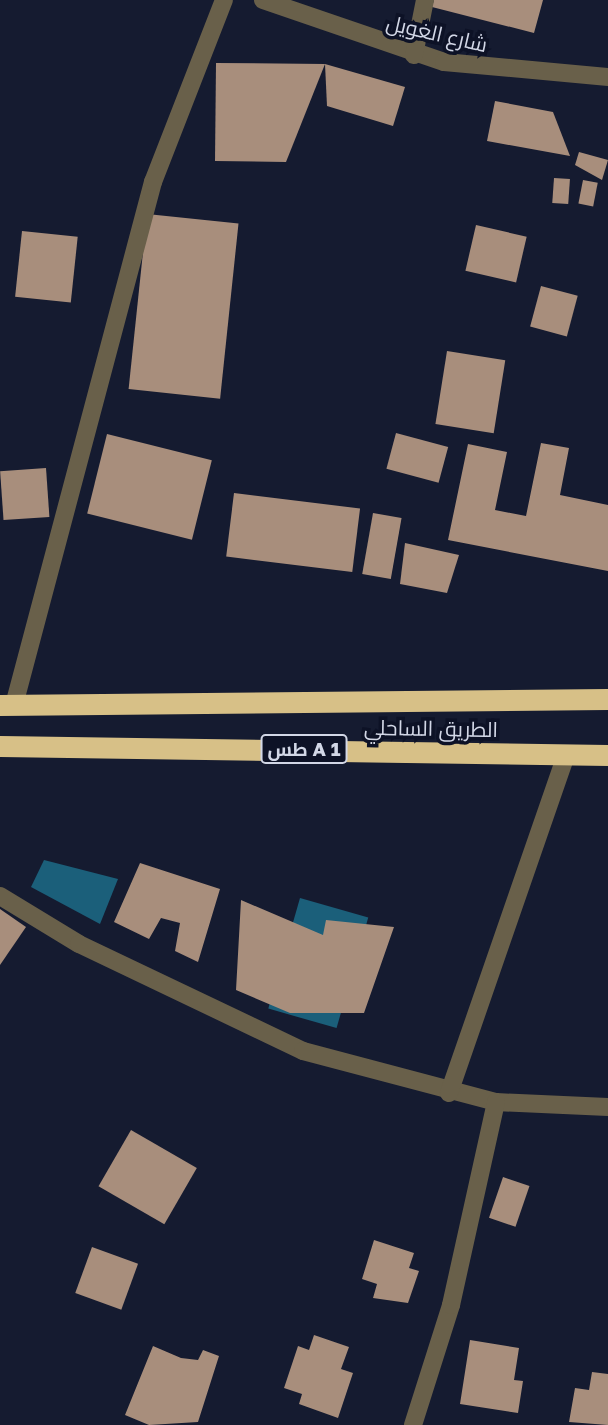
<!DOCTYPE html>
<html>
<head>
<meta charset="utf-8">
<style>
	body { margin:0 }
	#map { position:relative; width:608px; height:1425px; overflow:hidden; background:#151b30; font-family:"Golos Text",Cairo,sans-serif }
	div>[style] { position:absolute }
	.water>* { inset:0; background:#1b5f7a; transform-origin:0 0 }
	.building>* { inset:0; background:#a88e7c; transform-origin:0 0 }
	.minor>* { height:18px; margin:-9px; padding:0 9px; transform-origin:9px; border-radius:9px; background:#69604a }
	.highway>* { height:21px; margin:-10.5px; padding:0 10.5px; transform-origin:10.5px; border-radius:10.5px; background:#d7c087 }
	span { translate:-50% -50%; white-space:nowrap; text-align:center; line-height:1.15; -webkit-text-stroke:7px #0d1226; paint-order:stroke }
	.shield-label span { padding:2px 5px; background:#0d1226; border:2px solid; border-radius:5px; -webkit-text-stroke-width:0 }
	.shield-label { font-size:19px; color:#d2d7e6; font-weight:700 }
	.street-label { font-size:21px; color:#d2d7e6 }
</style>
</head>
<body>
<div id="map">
	<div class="water">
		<div style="clip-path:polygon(44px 860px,118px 879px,100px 924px,31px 887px)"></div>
		<div style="left:300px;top:898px;width:71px;height:115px;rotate:16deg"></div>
	</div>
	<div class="building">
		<div style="clip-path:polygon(434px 0,543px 0,534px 33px,432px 7px)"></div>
		<div style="clip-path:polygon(216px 63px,325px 64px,286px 162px,215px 161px)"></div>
		<div style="clip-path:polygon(325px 64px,405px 87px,393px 126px,327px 106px)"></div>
		<div style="clip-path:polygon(495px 101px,553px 112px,570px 156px,487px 141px)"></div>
		<div style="clip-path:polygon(579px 152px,608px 160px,602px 180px,575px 165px)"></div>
		<div style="left:554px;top:178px;width:16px;height:25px;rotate:4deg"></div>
		<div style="left:583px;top:180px;width:15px;height:24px;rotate:11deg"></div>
		<div style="left:147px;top:214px;width:92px;height:176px;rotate:6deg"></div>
		<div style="left:476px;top:225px;width:52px;height:47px;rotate:13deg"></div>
		<div style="left:22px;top:231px;width:56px;height:66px;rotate:6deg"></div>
		<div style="left:541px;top:286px;width:38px;height:42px;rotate:15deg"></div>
		<div style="left:447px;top:351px;width:59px;height:74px;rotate:9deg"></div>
		<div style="left:396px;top:433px;width:54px;height:37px;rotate:15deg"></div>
		<div style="left:107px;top:434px;width:108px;height:82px;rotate:14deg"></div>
		<div style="clip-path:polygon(541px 443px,569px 448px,560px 495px,608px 505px,608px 571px,448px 540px,468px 444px,507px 452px,495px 510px,526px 516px)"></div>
		<div style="left:46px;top:468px;width:49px;height:46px;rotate:86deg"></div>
		<div style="left:234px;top:493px;width:127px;height:64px;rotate:7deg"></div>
		<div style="left:373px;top:513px;width:29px;height:62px;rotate:10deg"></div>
		<div style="clip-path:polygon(405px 543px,459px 555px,447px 593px,400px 584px)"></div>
		<div style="clip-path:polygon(140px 863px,220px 889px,198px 962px,175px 951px,180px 923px,161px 918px,149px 939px,114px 922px)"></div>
		<div style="clip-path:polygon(241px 900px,323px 935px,326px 920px,394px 927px,364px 1013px,290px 1013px,236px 990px)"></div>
		<div style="clip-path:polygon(0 909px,26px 927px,0 965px)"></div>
		<div style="left:131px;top:1130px;width:76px;height:65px;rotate:30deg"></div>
		<div style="left:503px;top:1177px;width:28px;height:43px;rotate:19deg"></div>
		<div style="clip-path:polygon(374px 1240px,414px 1253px,409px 1268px,419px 1271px,408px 1303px,373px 1298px,377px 1284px,362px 1279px)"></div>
		<div style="left:92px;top:1247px;width:49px;height:49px;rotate:20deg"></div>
		<div style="clip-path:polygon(314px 1335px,349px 1347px,341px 1369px,353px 1373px,338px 1418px,299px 1404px,302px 1394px,284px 1388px,298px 1346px,309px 1350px)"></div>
		<div style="clip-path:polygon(470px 1340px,519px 1348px,514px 1380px,523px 1381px,518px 1413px,460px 1404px)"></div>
		<div style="clip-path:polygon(153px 1346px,181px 1358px,198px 1360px,203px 1350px,219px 1356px,198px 1422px,149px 1425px,125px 1415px)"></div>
		<div style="clip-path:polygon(592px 1372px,608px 1374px,608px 1425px,569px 1422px,575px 1388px,589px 1390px)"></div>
	</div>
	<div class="minor">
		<div style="left:263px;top:0;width:191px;rotate:18.9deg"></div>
		<div style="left:444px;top:62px;width:165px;rotate:5.2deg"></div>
		<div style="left:414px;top:55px;width:56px;rotate:-78.7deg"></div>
		<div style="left:14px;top:705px;width:541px;rotate:-75.12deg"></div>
		<div style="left:153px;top:182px;width:195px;rotate:-68.7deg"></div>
		<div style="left:0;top:896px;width:92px;rotate:31.3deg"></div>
		<div style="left:79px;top:944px;width:248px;rotate:25.5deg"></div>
		<div style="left:303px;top:1051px;width:200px;rotate:14.8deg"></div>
		<div style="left:496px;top:1102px;width:112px;rotate:2.6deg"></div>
		<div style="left:449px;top:1093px;width:358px;rotate:-70.9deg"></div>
		<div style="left:413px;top:1425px;width:126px;rotate:-72.4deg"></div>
		<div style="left:451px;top:1305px;width:208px;rotate:-77.5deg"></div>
	</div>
	<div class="highway">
		<div style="left:0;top:705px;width:608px;rotate:-0.57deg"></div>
		<div style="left:0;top:746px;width:608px;rotate:0.85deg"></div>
	</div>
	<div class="shield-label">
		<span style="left:304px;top:749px">طس A 1</span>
	</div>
	<div class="street-label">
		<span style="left:437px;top:33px;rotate:13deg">شارع الغويل</span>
		<span style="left:431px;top:728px;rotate:1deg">الطريق الساحلي</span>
	</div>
</div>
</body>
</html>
